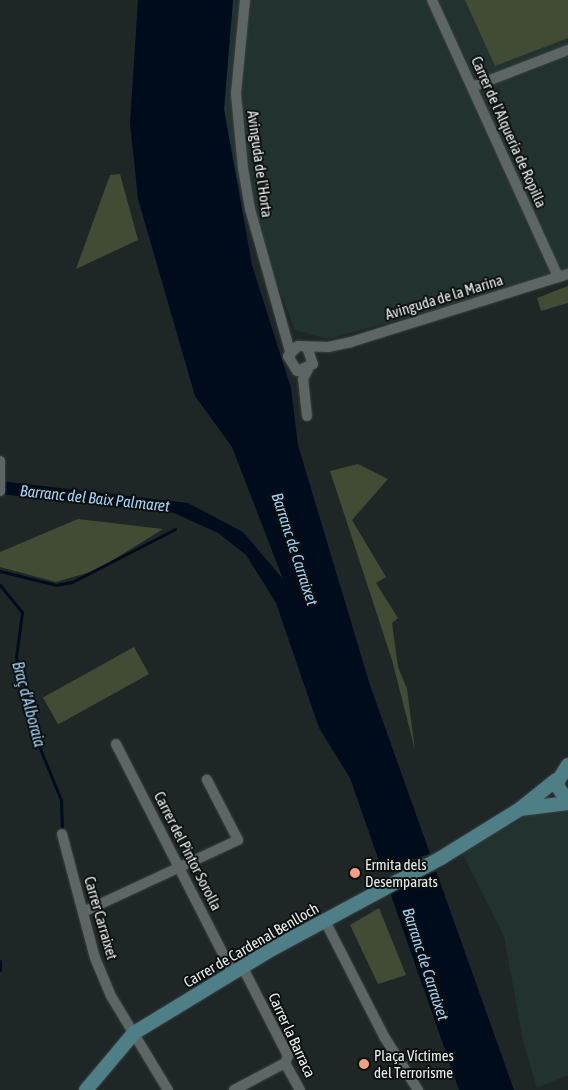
<!DOCTYPE html>
<html>
<head>
<meta charset="utf-8">
<style>
	body { margin:0 }
	#map { position:relative; width:568px; height:1090px; overflow:hidden; background:#1f2726; font-family:"Asap Condensed",sans-serif }
	div>[style] { position:absolute }
	.built>* { inset:0; background:#22322f }
	.green>* { inset:0; background:#424c34; transform-origin:0 0 }
	.water>* { inset:0; background:#000c1c }
	.pier>* { inset:0; background:#1f2726; transform-origin:0 0 }
	.stream>* { height:3px; margin:-1.5px; padding:0 1.5px; transform-origin:1.5px; border-radius:1.5px; background:#000c1c }
	.roads { filter:drop-shadow(0 0 1px #3a4140) drop-shadow(0 0 1px #3a4140) }
	.street>* { height:10px; margin:-5px; padding:0 5px; transform-origin:5px; border-radius:5px; background:#5d6665 }
	.secondary>* { height:14px; margin:-7px; padding:0 7px; transform-origin:7px; border-radius:7px; background:#4e7f86 }
	.dots>* { width:14px; height:14px; translate:-50% -50%; box-sizing:border-box; border:2px solid #0b0f0e; border-radius:50% }
	span { translate:-50% -50%; white-space:nowrap; text-align:center; line-height:1.15; -webkit-text-stroke:4px #0b0f0e; paint-order:stroke }
	.street-label { font-size:15px; color:#e9eeed }
	.poi-label { font-size:15px; color:#e9eeed }
	.left { translate:0 -50%; text-align:left }
	.water-label { font-size:16px; color:#a3d1f8; font-style:italic }
</style>
</head>
<body>
<div id="map">
	<div class="built">
		<div style="clip-path:polygon(233px 0,568px 0,568px 274px,328px 339px,295px 330px,232px 166px,224px 109px)"></div>
		<div style="clip-path:polygon(568px 803px,568px 1075px,537px 1088px,523px 1041px,504px 936px,459px 847px,520px 809px)"></div>
	</div>
	<div class="green">
		<div style="clip-path:polygon(465px 0,568px 0,568px 38px,495px 66px)"></div>
		<div style="clip-path:polygon(120px 174px,138px 240px,76px 269px,110px 175px)"></div>
		<div style="clip-path:polygon(568px 286px,568px 303px,541px 311px,537px 298px)"></div>
		<div style="clip-path:polygon(358px 464px,388px 479px,352px 520px,386px 577px,376px 583px,398px 618px,392px 623px,398px 667px,407px 689px,415px 750px,392px 660px,330px 471px)"></div>
		<div style="clip-path:polygon(78px 519px,163px 529px,97px 570px,56px 582px,0 567px,0 552px)"></div>
		<div style="left:134px;top:647px;width:31px;height:104px;rotate:61deg"></div>
		<div style="clip-path:polygon(379px 908px,406px 975px,378px 984px,350px 925px)"></div>
	</div>
	<div class="water">
		<div style="clip-path:polygon(138px 0,233px 0,224px 109px,252px 265px,291px 388px,298px 445px,370px 685px,514px 1090px,459px 1090px,350px 778px,319px 728px,276px 603px,246px 555px,218px 533px,174px 513px,0 494px,0 481px,188px 503px,243px 532px,283px 579px,232px 447px,195px 396px,138px 199px,130px 123px)"></div>
	</div>
	<div class="pier">
		<div style="left:432px;top:853px;width:19px;height:56px;rotate:72deg"></div>
	</div>
	<div class="stream">
		<div style="left:0;top:571px;width:58px;rotate:14deg"></div>
		<div style="left:56px;top:585px;width:16px;rotate:-11deg"></div>
		<div style="left:72px;top:582px;width:116px;rotate:-27.2deg"></div>
		<div style="left:0;top:585px;width:35px;rotate:51deg"></div>
		<div style="left:22px;top:612px;width:45px;rotate:97.6deg"></div>
		<div style="left:16px;top:657px;width:73px;rotate:72.6deg"></div>
		<div style="left:38px;top:727px;width:19px;rotate:87deg"></div>
		<div style="left:39px;top:746px;width:58px;rotate:67.8deg"></div>
		<div style="left:61px;top:800px;width:28px;rotate:88deg"></div>
		<div style="left:0;top:961px;width:9px;rotate:90deg"></div>
	</div>
	<div class="roads">
		<div class="street">
			<div style="left:245px;top:0;width:94px;rotate:95.5deg"></div>
			<div style="left:236px;top:94px;width:74px;rotate:84.6deg"></div>
			<div style="left:243px;top:168px;width:42px;rotate:80.3deg"></div>
			<div style="left:250px;top:209px;width:148px;rotate:74.3deg"></div>
			<div style="left:432px;top:0;width:304px;rotate:65.5deg"></div>
			<div style="left:472px;top:87px;width:103px;rotate:-21.1deg"></div>
			<div style="left:307px;top:347px;width:18px;rotate:71deg"></div>
			<div style="left:313px;top:364px;width:17px;rotate:156deg"></div>
			<div style="left:297px;top:371px;width:17px;rotate:-121deg"></div>
			<div style="left:288px;top:356px;width:14px;rotate:-45deg"></div>
			<div style="left:298px;top:346px;width:30px;rotate:2deg"></div>
			<div style="left:328px;top:347px;width:24px;rotate:-12deg"></div>
			<div style="left:351px;top:342px;width:227px;rotate:-17.4deg"></div>
			<div style="left:307px;top:416px;width:37px;rotate:-96deg"></div>
			<div style="left:303px;top:379px;width:11px;rotate:-63deg"></div>
			<div style="left:0;top:461px;width:30px;rotate:90deg"></div>
			<div style="left:116px;top:744px;width:256px;rotate:63deg"></div>
			<div style="left:62px;top:834px;width:128px;rotate:75.1deg"></div>
			<div style="left:95px;top:958px;width:41px;rotate:67.2deg"></div>
			<div style="left:111px;top:996px;width:110px;rotate:58.8deg"></div>
			<div style="left:83px;top:912px;width:171px;rotate:-24.9deg"></div>
			<div style="left:238px;top:840px;width:68px;rotate:-117.3deg"></div>
			<div style="left:325px;top:921px;width:131px;rotate:62.9deg"></div>
			<div style="left:385px;top:1038px;width:62px;rotate:57.6deg"></div>
			<div style="left:242px;top:966px;width:101px;rotate:62.9deg"></div>
			<div style="left:288px;top:1056px;width:8px;rotate:113deg"></div>
			<div style="left:285px;top:1063px;width:31px;rotate:61deg"></div>
			<div style="left:234px;top:1090px;width:58px;rotate:-27.9deg"></div>
		</div>
		<div class="secondary">
			<div style="left:568px;top:765px;width:22px;rotate:122deg"></div>
			<div style="left:556px;top:784px;width:22px;rotate:56deg"></div>
			<div style="left:520px;top:809px;width:48px;rotate:-7.1deg"></div>
			<div style="left:86px;top:1090px;width:75px;rotate:-49.9deg"></div>
			<div style="left:134px;top:1033px;width:164px;rotate:-31.3deg"></div>
			<div style="left:274px;top:948px;width:190px;rotate:-28.3deg"></div>
			<div style="left:441px;top:858px;width:93px;rotate:-31.8deg"></div>
			<div style="left:520px;top:809px;width:46px;rotate:-38.9deg"></div>
		</div>
	</div>
	<div class="dots">
		<div style="left:355px;top:873px;background:#f39f85"></div>
		<div style="left:364px;top:1064px;background:#f39f85"></div>
	</div>
	<div class="street-label">
		<span style="left:509px;top:132px;rotate:66deg">Carrer de l'Alqueria de Ropilla</span>
		<span style="left:260px;top:164px;rotate:82deg">Avinguda de l'Horta</span>
		<span style="left:444px;top:297px;rotate:-17deg">Avinguda de la Marina</span>
		<span style="left:188px;top:851px;rotate:63deg">Carrer del Pintor Sorolla</span>
		<span style="left:101px;top:918px;rotate:74deg">Carrer Carraixet</span>
		<span style="left:251px;top:945px;rotate:-30deg">Carrer de Cardenal Benlloch</span>
		<span style="left:292px;top:1035px;rotate:65deg">Carrer la Barraca</span>
	</div>
	<div class="poi-label">
		<span class="left" style="left:365px;top:873px">Ermita dels<br>Desemparats</span>
		<span class="left" style="left:374px;top:1064px">Plaça Víctimes<br>del Terrorisme</span>
	</div>
	<div class="water-label">
		<span style="left:95px;top:498px;rotate:6deg">Barranc del Baix Palmaret</span>
		<span style="left:295px;top:549px;rotate:72deg">Barranc de Carraixet</span>
		<span style="left:29px;top:704px;rotate:75deg">Braç d'Alboraia</span>
		<span style="left:426px;top:964px;rotate:72deg">Barranc de Carraixet</span>
	</div>
</div>
</body>
</html>
